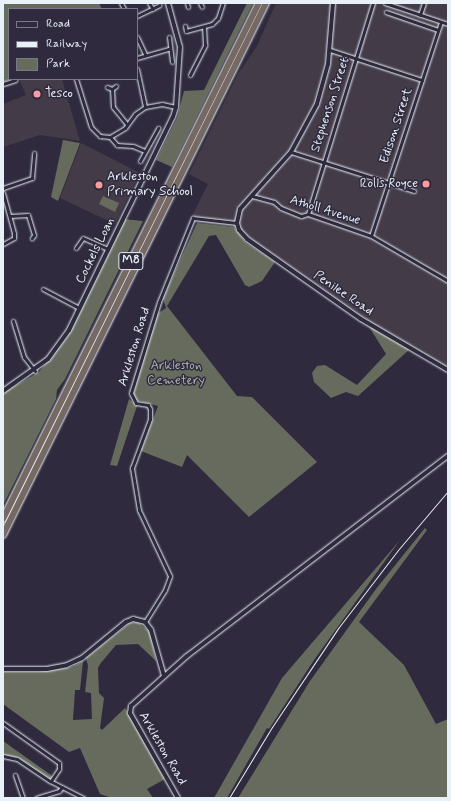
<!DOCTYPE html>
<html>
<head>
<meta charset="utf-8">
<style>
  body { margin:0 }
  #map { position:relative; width:451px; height:801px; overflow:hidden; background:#2f2a3d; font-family:Mynerve,sans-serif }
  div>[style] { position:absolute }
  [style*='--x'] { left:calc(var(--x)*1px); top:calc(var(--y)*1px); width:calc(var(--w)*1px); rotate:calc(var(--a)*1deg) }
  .built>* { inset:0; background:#443b48 }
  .green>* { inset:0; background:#676b5d }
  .roads { filter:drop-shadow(0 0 1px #e8f1f8) drop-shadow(0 0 1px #e8f1f8) }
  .minor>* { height:3px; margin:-1.5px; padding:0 1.5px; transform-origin:1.5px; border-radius:1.5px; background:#2f2a3d }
  .tertiary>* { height:4px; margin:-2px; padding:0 2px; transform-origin:2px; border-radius:2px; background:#2f2a3d }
  .motorway>* { height:5.5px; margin:-2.75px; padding:0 2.75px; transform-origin:2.75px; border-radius:2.75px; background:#766964 }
  .rail>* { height:1px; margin:-0.5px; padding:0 0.5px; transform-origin:0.5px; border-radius:0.5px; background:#e8f1f8 }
  .dots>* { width:11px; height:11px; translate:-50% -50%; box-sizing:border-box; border:2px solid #2f2a3d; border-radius:50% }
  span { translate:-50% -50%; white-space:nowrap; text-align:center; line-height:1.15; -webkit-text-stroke:3px #2f2a3d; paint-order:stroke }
  .shield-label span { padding:1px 3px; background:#2f2a3d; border:1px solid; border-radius:3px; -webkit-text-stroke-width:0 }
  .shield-label { font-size:12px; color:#e8f1f8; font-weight:700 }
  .poi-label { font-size:13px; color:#e8f1f8 }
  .left { translate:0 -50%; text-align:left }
  .right { translate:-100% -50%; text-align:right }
  .street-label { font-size:13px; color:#e8f1f8 }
  .park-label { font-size:13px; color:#aeb5b2 }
  .frame { position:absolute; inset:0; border:4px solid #e8f1f8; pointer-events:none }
  .legend { position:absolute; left:8px; top:8px; width:130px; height:72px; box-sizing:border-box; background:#2f2a3d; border:1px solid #797a88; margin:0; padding:5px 7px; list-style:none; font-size:12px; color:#e8f1f8 }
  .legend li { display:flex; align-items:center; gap:8px; height:20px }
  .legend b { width:20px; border:1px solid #797a88 }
</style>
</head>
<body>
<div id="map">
  <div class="built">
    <i style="clip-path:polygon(276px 3px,448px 3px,448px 368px,359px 317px,246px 243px,234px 227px,197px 223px,198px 217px,192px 216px,208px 184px,189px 174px,238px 74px,257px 46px)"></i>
    <i style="clip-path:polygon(19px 79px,62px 79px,80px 141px,40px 135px,3px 147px,3px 104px,26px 95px)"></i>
    <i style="clip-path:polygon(81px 143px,140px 173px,115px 224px,60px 198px)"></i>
  </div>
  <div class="green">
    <i style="clip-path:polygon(3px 3px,99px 3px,102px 9px,9px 9px,9px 79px,13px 79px,3px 82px)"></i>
    <i style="clip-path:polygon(247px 3px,253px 3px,172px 167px,156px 160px,177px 118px,184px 91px,204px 90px)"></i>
    <i style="clip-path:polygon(63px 140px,80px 143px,58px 201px,51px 197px)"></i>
    <i style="clip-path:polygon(103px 196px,119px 203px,115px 212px,99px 204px)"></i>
    <i style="clip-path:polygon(124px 219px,143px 221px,65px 379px,57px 390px,56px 399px,3px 505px,3px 393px,39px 372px,68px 336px)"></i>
    <i style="clip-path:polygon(197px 223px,234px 227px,246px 243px,275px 262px,262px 281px,249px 287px,245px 285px,216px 235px,209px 236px,167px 306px,237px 396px,252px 397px,317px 462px,249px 517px,187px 455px,182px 467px,141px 451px,158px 406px,135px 400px,133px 394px,157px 314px,166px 308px,163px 298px)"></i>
    <i style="clip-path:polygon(368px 325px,410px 349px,358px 396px,346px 392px,331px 398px,314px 382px,312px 373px,317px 366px,325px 365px,357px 385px,386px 354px)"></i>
    <i style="clip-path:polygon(129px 399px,137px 406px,117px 466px,110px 465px)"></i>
    <i style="clip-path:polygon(425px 528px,427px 530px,359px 622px,404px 665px,436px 724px,448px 719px,448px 798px,238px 798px,310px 681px,376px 589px)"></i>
    <i style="clip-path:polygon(400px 540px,314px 660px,269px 729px,267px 728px,227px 798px,214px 798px,282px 678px)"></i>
    <i style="clip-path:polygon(138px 622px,150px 632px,156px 661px,138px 644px,116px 645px,100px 664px,98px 668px,99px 693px,104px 698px,100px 728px,102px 730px,125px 708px,165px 779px,147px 789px,153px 798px,112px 798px,100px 794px,80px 748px,69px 752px,3px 704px,3px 672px,39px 672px,72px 667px,83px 661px,80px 690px,75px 690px,73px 720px,92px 719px,91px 693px,85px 692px,88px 666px,86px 658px,130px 623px)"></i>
    <i style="clip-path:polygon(3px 741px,51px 775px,53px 778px,51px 781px,18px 758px,3px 755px)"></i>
  </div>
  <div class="roads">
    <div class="minor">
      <i style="--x:121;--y:3;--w:7;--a:63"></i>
      <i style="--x:149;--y:3;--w:7;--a:56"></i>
      <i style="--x:187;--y:3;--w:4;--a:76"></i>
      <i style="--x:200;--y:3;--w:4;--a:63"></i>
      <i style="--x:385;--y:3;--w:66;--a:18.4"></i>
      <i style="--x:386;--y:12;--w:55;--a:19.1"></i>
      <i style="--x:420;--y:15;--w:13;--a:-72"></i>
      <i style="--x:137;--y:16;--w:25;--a:-26"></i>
      <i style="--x:185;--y:26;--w:5;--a:79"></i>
      <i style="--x:186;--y:31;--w:27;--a:-15"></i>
      <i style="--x:212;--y:24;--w:8;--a:-45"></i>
      <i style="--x:218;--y:18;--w:16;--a:-72"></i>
      <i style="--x:137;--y:37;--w:19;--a:65"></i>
      <i style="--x:169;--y:37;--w:25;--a:83"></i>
      <i style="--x:330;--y:50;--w:97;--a:18.1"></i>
      <i style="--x:137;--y:58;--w:33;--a:-16"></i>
      <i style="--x:137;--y:69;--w:39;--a:78"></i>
      <i style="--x:190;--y:75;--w:34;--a:-63"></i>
      <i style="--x:205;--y:45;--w:17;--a:-93"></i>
      <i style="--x:76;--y:79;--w:50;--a:72.6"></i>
      <i style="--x:91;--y:127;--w:13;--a:45"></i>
      <i style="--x:100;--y:136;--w:10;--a:6"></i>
      <i style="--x:110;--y:137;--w:17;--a:-31"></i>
      <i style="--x:125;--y:128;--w:17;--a:-54"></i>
      <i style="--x:135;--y:114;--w:12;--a:-35"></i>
      <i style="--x:145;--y:107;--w:17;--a:-10"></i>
      <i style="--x:162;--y:104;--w:14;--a:12"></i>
      <i style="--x:3;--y:84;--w:13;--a:-18"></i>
      <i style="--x:107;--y:87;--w:5;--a:22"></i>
      <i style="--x:112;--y:89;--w:5;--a:-37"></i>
      <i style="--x:112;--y:89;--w:18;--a:87"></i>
      <i style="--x:113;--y:107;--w:22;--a:51"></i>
      <i style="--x:110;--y:137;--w:11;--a:49"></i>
      <i style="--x:117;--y:145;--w:16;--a:4"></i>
      <i style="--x:133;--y:146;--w:13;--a:23"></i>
      <i style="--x:291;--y:152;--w:129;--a:17.6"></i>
      <i style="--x:140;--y:161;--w:38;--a:-61"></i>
      <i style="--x:3;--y:188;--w:31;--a:-19"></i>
      <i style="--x:32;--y:178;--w:25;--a:-85"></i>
      <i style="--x:3;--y:193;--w:41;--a:74.6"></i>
      <i style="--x:14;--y:233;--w:5;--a:90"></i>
      <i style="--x:14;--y:238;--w:13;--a:151"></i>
      <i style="--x:252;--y:196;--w:23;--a:15"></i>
      <i style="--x:274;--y:202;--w:9;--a:41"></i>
      <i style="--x:281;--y:208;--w:22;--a:22"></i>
      <i style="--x:301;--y:216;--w:7;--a:-16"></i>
      <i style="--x:308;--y:214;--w:221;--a:-72.9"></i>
      <i style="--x:308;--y:214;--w:67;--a:19.2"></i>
      <i style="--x:371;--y:236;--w:89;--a:30.3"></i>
      <i style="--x:10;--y:216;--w:18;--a:-3"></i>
      <i style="--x:28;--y:215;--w:21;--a:73"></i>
      <i style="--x:34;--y:235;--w:4;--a:124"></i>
      <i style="--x:371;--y:236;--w:225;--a:-71.9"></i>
      <i style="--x:76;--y:248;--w:12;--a:-55"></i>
      <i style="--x:83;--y:238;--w:27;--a:24"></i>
      <i style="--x:43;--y:289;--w:41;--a:27.8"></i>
      <i style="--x:13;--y:321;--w:38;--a:73"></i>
      <i style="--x:24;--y:357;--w:18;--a:52"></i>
      <i style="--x:145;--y:622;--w:38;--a:-58"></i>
      <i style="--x:165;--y:590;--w:15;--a:-70"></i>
      <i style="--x:170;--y:576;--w:73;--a:-115.2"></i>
      <i style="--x:139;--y:510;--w:43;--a:-99.5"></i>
      <i style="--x:132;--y:468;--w:52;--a:-69.8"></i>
      <i style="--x:150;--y:419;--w:10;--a:-90"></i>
      <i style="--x:150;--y:409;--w:4;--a:-117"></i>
      <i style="--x:148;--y:405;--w:12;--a:-171"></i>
      <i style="--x:136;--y:403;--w:11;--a:-117"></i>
      <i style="--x:131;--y:393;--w:95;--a:-72.9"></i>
      <i style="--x:159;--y:302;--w:91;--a:-68"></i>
      <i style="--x:193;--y:218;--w:44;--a:6.5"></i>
      <i style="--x:3;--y:723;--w:69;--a:35.5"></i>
      <i style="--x:59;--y:763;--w:6;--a:90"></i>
      <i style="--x:59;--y:769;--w:14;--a:124"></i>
      <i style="--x:3;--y:756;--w:14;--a:12"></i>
      <i style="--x:17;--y:759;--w:40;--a:34"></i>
      <i style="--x:50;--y:781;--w:38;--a:27"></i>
      <i style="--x:15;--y:775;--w:24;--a:71"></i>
      <i style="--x:36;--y:798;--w:24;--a:-17"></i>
      <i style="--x:59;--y:791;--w:5;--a:-53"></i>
    </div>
    <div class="tertiary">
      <i style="--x:333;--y:3;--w:61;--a:94.7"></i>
      <i style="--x:328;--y:64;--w:41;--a:105.4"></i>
      <i style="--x:317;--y:104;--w:55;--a:118.4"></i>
      <i style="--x:291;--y:152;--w:76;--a:131.8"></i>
      <i style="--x:240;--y:209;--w:14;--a:102"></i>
      <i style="--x:237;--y:223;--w:7;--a:74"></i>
      <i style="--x:239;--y:230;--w:12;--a:48"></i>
      <i style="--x:247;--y:239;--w:139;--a:35.1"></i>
      <i style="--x:361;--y:319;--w:101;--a:30.4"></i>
      <i style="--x:3;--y:391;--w:55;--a:-35.4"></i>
      <i style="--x:48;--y:359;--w:36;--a:-54"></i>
      <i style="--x:69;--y:330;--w:237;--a:-64"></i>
      <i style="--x:173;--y:117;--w:10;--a:-73"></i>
      <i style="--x:176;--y:107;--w:60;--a:-86.2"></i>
      <i style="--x:180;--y:47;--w:46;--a:-105.3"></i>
      <i style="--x:3;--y:669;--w:44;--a:0"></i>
      <i style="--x:47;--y:669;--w:20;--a:-11"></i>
      <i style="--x:67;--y:665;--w:17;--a:-25"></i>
      <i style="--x:82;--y:658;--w:57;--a:-39.3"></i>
      <i style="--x:126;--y:622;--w:8;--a:-23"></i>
      <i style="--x:133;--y:619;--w:12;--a:14"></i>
      <i style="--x:145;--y:622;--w:10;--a:53"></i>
      <i style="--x:151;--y:630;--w:48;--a:74.2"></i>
      <i style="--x:178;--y:798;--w:98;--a:-119.5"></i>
      <i style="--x:130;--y:713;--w:7;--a:-82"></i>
      <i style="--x:131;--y:706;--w:75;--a:-41.8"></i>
      <i style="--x:187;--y:656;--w:329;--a:-37.5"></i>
    </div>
    <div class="motorway">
      <i style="--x:3;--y:519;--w:576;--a:-63.61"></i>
      <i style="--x:3;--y:535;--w:593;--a:-63.69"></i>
    </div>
  </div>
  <div class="rail">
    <i style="--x:229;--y:798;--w:83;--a:-58.8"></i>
    <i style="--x:272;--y:727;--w:120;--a:-56.2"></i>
    <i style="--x:339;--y:627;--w:97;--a:-52.5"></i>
    <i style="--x:398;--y:550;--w:77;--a:-49.7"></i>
  </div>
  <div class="dots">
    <i style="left:37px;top:94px;background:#ff9aa2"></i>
    <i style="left:426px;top:184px;background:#ff9aa2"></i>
    <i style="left:99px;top:185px;background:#ff9aa2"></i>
  </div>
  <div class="shield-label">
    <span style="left:131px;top:261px">M8</span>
  </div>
  <div class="poi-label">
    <span class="left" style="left:45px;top:94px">Tesco</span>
    <span class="left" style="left:107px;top:185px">Arkleston<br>Primary School</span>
    <span class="right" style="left:418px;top:184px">Rolls Royce</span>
  </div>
  <div class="street-label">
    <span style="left:331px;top:105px;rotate:-72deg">Stephenson Street</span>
    <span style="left:397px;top:126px;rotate:-72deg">Edison Street</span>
    <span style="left:325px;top:211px;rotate:17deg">Atholl Avenue</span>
    <span style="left:96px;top:251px;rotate:-64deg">Cockels Loan</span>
    <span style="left:343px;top:294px;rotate:34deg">Penilee Road</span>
    <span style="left:135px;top:347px;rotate:-73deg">Arkleston Road</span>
    <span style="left:162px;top:749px;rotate:60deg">Arkleston Road</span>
  </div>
  <div class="park-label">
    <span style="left:176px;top:374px">Arkleston<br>Cemetery</span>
  </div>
  <div class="frame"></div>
  <ul class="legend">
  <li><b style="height:5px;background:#2f2a3d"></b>Road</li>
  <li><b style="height:5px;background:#e8f1f8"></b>Railway</li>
  <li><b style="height:11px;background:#676b5d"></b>Park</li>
  </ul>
</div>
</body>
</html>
